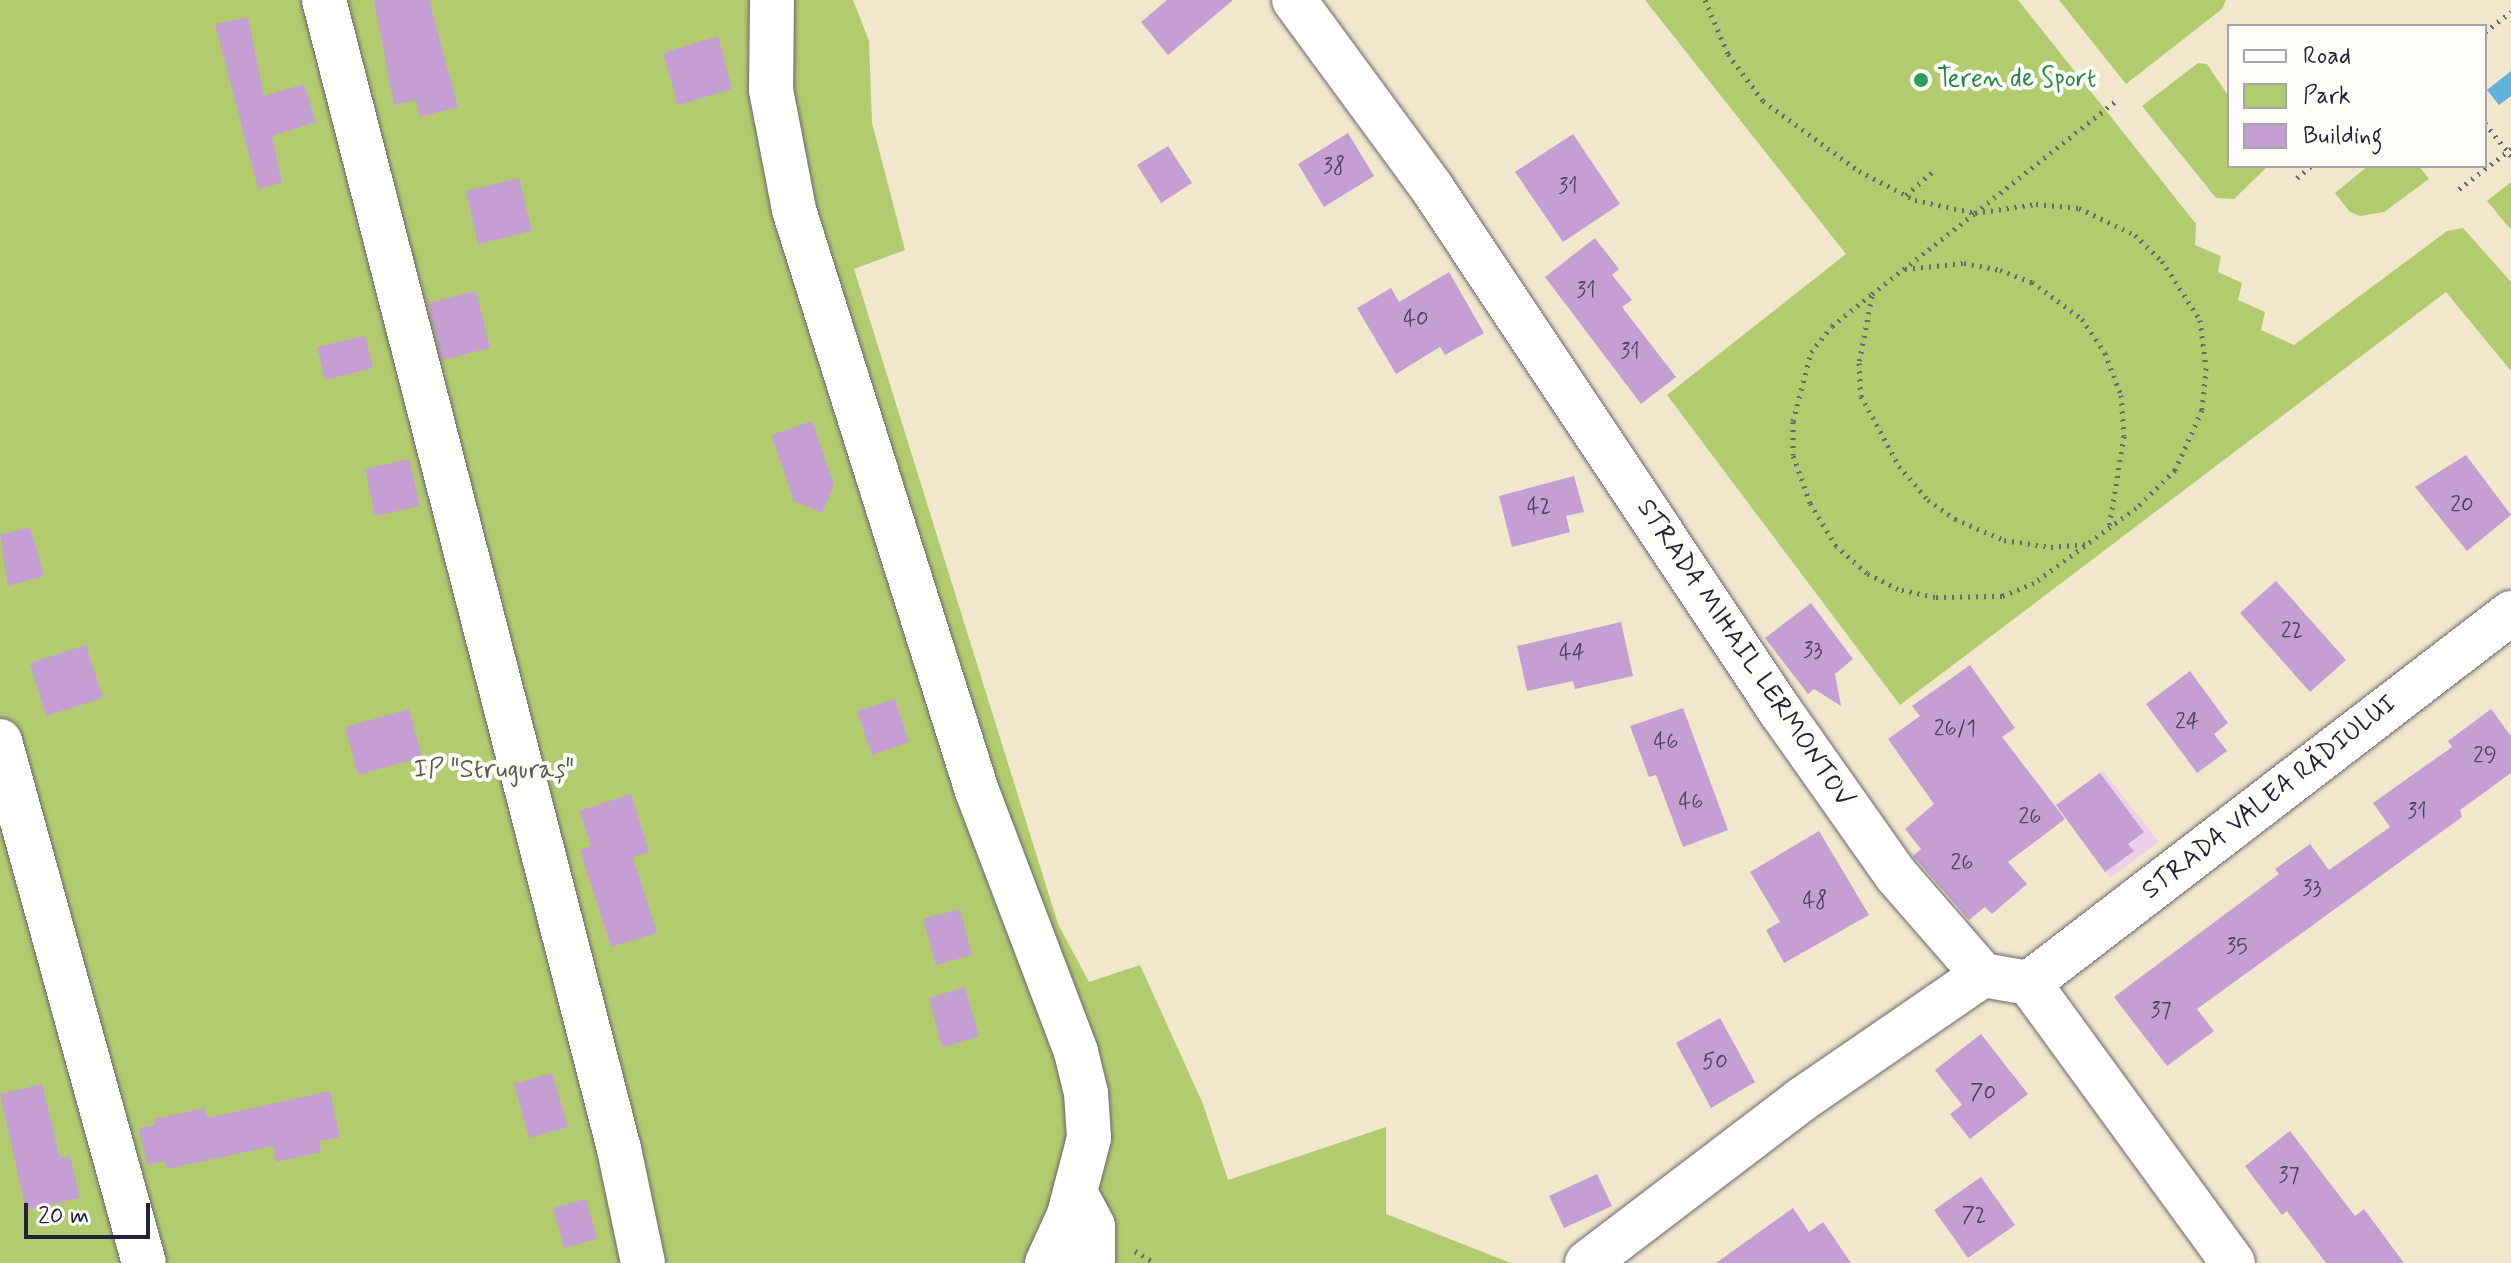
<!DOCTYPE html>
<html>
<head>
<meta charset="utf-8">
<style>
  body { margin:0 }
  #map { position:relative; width:2511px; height:1263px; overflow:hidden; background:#f0e7cd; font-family:Mynerve,sans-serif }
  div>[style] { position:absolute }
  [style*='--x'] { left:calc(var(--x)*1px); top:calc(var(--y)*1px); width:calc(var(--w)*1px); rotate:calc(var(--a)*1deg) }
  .built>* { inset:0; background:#edd0e8 }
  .green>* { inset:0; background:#b3cb6f }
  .water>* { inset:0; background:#60b1db }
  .building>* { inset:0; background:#c59fd3 }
  .path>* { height:5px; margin-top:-2.5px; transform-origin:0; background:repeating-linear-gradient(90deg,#6a676e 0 2px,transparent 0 8px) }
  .roads { filter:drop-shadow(0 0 2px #6a676e) drop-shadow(0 0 2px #6a676e) }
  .minor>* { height:44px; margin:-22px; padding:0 22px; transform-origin:22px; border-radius:22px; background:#fff }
  .dots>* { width:22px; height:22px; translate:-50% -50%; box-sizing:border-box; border:4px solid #fdfcf7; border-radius:50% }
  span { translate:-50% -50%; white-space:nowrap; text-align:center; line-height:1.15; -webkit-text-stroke:8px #fdfcf7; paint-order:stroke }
  .number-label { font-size:22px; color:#4b4161 }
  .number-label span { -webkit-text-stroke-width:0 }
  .leisure-label { font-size:26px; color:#27864d }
  .left { translate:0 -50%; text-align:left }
  .street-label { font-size:26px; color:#22223b }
  .park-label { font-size:26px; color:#555d4d }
  .legend { position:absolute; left:2227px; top:24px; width:260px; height:144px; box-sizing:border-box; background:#fdfcf7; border:2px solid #a5a5ac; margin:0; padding:10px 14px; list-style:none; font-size:24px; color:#22223b }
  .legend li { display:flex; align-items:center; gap:16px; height:40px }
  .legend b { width:40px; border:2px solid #a5a5ac }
  .scale { position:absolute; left:24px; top:1203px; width:126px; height:36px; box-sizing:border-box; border:4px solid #22223b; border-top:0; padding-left:10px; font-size:24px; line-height:28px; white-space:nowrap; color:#22223b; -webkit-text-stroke:6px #fdfcf7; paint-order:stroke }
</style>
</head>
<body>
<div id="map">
  <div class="built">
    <i style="clip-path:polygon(2103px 771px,2159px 842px,2110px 878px,2060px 802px)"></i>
  </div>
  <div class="green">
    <i style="clip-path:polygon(0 0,853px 0,869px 41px,872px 123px,905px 250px,854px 269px,1058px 924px,1089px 982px,1140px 965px,1203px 1104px,1228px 1180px,1386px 1127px,1386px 1214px,1511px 1263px,0 1263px)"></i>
    <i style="clip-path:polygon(1645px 0,2018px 0,2196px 224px,2195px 245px,2221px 256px,2218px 272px,2242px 283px,2238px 300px,2265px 312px,2261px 330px,2294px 345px,2447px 231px,2463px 228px,2511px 282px,2511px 371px,2446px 292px,1900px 705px,1667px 395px,1846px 254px)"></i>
    <i style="clip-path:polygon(2059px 0,2226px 0,2222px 9px,2126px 84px)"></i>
    <i style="clip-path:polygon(2198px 63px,2207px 64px,2229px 97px,2229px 166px,2268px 166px,2234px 199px,2216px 198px,2142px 106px)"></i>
    <i style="clip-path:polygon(2368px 166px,2419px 166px,2429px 179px,2384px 212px,2360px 216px,2350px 212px,2335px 193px)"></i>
    <i style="clip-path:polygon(2511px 182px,2511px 230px,2487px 201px)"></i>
  </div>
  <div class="water">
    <i style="clip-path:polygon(2511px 71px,2511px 96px,2499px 105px,2487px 90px)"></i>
  </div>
  <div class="building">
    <i style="clip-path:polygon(374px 0,429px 0,458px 107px,420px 117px,416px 100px,394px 105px)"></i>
    <i style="clip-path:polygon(1167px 0,1233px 0,1168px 55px,1141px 22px)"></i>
    <i style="clip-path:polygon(248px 17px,264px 96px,304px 84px,316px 122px,272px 136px,282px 183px,258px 189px,215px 24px)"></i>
    <i style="clip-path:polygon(718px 36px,732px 89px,678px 105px,663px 53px)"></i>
    <i style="clip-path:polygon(1348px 133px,1374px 176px,1324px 207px,1298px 164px)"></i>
    <i style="clip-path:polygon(1573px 134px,1620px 204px,1563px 242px,1515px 172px)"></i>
    <i style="clip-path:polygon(1168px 146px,1192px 183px,1161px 203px,1137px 165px)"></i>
    <i style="clip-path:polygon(519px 178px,532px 231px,478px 244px,466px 191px)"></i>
    <i style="clip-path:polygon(1595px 238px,1619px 269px,1612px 275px,1632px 300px,1622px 307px,1676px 377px,1641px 404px,1545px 277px)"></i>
    <i style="clip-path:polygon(1449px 272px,1484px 333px,1445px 355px,1440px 347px,1396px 374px,1357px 308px,1391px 288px,1399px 302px)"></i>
    <i style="clip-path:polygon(476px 291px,490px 348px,442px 360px,428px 303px)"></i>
    <i style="clip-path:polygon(365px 336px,373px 368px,325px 380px,317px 347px)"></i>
    <i style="clip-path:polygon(812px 421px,834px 485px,822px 513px,794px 501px,771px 435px)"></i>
    <i style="clip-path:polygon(2466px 455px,2511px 515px,2467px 551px,2415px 487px)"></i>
    <i style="clip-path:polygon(409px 459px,420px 506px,375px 516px,365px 469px)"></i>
    <i style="clip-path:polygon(1574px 476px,1584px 512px,1566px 516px,1570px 532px,1512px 547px,1499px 496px)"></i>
    <i style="clip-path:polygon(30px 527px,44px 576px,8px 586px,0 535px)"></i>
    <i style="clip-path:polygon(2276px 581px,2346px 660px,2310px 692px,2240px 613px)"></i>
    <i style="clip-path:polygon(1811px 603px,1853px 659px,1835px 674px,1841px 706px,1814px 689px,1808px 694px,1765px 638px)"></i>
    <i style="clip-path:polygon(1621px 622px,1633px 676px,1575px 689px,1573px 681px,1527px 691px,1517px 646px)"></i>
    <i style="clip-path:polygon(86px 645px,103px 698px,46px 716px,30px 663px)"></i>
    <i style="clip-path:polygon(1970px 665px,2015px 728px,2002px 737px,2065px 819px,2008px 862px,2027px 884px,1992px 914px,1985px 907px,1969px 920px,1913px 856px,1921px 849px,1905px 829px,1934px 804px,1888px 739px,1920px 716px,1912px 706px)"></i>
    <i style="clip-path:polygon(2190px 671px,2228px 723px,2214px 734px,2227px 751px,2197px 773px,2146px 704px)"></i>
    <i style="clip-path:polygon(895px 699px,909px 742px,872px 755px,857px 711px)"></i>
    <i style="clip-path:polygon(1683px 708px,1728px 830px,1683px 847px,1656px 775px,1649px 777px,1630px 726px)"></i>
    <i style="clip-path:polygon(409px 709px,422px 757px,358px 775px,345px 727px)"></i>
    <i style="clip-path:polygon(2491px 709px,2511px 736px,2511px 773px,2460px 810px,2462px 817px,2197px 1009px,2214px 1031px,2167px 1066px,2114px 997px,2279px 874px,2275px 869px,2310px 844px,2329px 870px,2390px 827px,2373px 803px,2452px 747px,2448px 741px)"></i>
    <i style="clip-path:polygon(2100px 773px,2144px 832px,2128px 844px,2134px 851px,2105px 872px,2056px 805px)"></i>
    <i style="clip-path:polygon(631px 794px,649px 852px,633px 857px,657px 933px,611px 947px,580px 850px,591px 846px,579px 811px)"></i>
    <i style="clip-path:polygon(1819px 831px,1869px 915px,1784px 963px,1766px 930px,1780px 922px,1750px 872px)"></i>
    <i style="clip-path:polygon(960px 909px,972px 955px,936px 965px,923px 919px)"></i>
    <i style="clip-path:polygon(965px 987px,979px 1037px,942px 1047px,929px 998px)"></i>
    <i style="clip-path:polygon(1720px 1018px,1755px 1082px,1711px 1108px,1676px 1043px)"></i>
    <i style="clip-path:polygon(1981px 1034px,2028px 1094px,1970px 1139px,1950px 1114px,1962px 1105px,1935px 1070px)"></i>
    <i style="clip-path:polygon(552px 1073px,568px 1127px,529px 1138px,514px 1084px)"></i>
    <i style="clip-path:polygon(42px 1084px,60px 1158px,70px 1156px,80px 1198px,26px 1210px,0 1094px)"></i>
    <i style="clip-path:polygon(330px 1091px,340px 1137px,319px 1141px,321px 1152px,276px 1162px,273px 1146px,167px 1169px,165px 1161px,147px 1165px,139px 1128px,155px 1125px,154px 1119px,205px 1108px,207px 1118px)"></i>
    <i style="clip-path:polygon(2290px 1131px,2355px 1216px,2364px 1209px,2404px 1263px,2326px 1263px,2287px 1211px,2282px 1215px,2245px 1166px)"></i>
    <i style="clip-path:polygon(1597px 1174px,1612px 1206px,1564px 1228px,1549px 1196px)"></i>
    <i style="clip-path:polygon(1981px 1177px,2015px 1225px,1968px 1258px,1934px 1210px)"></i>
    <i style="clip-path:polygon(586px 1199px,597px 1239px,564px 1248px,553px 1208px)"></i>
    <i style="clip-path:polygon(1793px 1208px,1809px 1232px,1823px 1222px,1851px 1263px,1716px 1263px)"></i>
  </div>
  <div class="path">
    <i style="--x:1705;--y:0;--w:59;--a:66.9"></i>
    <i style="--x:1728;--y:54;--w:59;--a:53.3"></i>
    <i style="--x:1763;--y:101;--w:119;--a:36.1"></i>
    <i style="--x:1859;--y:171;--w:63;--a:27.4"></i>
    <i style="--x:1915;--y:200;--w:61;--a:12.2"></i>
    <i style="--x:1975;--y:213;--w:62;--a:-8.4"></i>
    <i style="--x:2036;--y:204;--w:43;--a:5.3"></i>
    <i style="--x:2079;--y:208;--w:62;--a:25.7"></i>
    <i style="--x:2135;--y:235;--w:37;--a:44"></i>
    <i style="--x:2162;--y:261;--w:70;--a:57.2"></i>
    <i style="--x:2200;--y:320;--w:48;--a:82.9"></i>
    <i style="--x:2206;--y:368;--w:42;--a:95.4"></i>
    <i style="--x:2202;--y:410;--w:66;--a:114.2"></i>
    <i style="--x:2175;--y:470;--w:54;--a:135.7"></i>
    <i style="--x:2136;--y:508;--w:127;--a:143.7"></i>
    <i style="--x:2034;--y:583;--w:35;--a:158"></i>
    <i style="--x:2002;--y:596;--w:67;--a:179.1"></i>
    <i style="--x:1935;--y:597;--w:38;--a:-168"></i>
    <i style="--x:1898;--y:589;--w:35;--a:-153"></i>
    <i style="--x:1867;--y:573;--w:41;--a:-138.9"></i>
    <i style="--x:1836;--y:546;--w:50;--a:-121.2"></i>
    <i style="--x:1810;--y:503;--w:51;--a:-109.5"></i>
    <i style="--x:1793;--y:455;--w:34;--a:-90"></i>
    <i style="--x:1793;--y:421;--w:71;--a:-75.4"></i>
    <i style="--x:1811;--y:352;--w:33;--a:-51"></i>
    <i style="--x:1832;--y:326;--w:51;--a:-38.7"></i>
    <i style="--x:1872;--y:294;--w:131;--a:-38.2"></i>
    <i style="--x:1975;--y:213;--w:181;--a:-38.5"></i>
    <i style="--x:2485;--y:32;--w:33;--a:-38"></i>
    <i style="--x:2485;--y:123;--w:42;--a:51.8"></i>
    <i style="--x:2297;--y:178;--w:18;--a:-41"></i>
    <i style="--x:2459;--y:189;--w:66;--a:-37.6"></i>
    <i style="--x:1906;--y:195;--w:37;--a:-41"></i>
    <i style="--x:1905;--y:269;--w:59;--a:-5.8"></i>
    <i style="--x:1964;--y:263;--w:37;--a:11"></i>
    <i style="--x:2000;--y:270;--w:34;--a:21"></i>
    <i style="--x:2032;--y:282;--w:62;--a:36.5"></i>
    <i style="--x:2082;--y:319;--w:41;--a:55.9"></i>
    <i style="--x:2105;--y:353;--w:45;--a:69.1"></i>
    <i style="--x:2121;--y:395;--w:41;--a:85.8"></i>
    <i style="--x:2124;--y:436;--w:93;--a:99.3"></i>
    <i style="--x:1872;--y:296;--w:68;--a:101"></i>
    <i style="--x:1859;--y:363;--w:33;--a:87"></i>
    <i style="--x:1861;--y:396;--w:80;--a:61.5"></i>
    <i style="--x:1899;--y:466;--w:45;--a:49.5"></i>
    <i style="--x:1928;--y:500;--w:33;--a:35"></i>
    <i style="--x:1955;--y:519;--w:53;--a:23.2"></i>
    <i style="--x:2004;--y:540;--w:48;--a:8.5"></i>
    <i style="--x:2051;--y:547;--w:34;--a:-5"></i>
    <i style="--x:1135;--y:1251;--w:23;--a:31"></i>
  </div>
  <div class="roads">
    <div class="minor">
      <i style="--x:324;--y:0;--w:1186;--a:75.6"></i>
      <i style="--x:619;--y:1149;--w:116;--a:78.1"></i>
      <i style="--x:772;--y:0;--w:90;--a:90.6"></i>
      <i style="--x:771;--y:90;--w:122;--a:79.1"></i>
      <i style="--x:794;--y:210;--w:609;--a:72.52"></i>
      <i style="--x:977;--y:791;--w:279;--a:69.2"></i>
      <i style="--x:1076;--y:1052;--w:42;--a:76.3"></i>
      <i style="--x:1086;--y:1093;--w:45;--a:86.2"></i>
      <i style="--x:1089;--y:1138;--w:80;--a:104.6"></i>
      <i style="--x:1069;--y:1215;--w:53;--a:114.6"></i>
      <i style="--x:1294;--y:0;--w:233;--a:53.7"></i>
      <i style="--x:1432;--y:188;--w:630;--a:56.34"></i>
      <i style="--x:1781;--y:712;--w:199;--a:54.8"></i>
      <i style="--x:1896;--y:875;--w:133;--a:49"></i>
      <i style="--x:1983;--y:975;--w:47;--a:9.9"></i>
      <i style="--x:2029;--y:983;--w:346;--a:53.9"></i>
      <i style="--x:0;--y:741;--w:541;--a:74.58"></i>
      <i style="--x:2029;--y:983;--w:608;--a:-37.51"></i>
      <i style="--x:1075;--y:1192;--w:38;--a:62"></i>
      <i style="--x:1093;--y:1226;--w:37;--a:90"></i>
      <i style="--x:1587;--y:1263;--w:269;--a:-37.3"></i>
      <i style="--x:1801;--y:1100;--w:221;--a:-34.5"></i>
    </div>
  </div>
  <div class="dots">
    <i style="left:1921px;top:80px;background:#2e9e5b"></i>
  </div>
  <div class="number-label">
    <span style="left:1334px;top:168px">38</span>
    <span style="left:1568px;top:188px">31</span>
    <span style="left:1586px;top:292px">31</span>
    <span style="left:1416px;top:320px">40</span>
    <span style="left:1630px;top:353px">31</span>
    <span style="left:2462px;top:506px">20</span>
    <span style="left:1539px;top:508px">42</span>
    <span style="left:2292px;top:632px">22</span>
    <span style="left:1813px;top:652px">33</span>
    <span style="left:1572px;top:654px">44</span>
    <span style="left:2187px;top:723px">24</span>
    <span style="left:1955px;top:730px">26/1</span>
    <span style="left:1666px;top:743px">46</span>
    <span style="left:2485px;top:757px">29</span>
    <span style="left:1691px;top:803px">46</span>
    <span style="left:2417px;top:813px">31</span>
    <span style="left:2030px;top:818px">26</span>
    <span style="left:1962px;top:864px">26</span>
    <span style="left:2312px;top:890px">33</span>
    <span style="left:1815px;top:902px">48</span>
    <span style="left:2237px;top:948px">35</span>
    <span style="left:2161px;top:1012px">37</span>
    <span style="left:1715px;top:1063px">50</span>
    <span style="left:1983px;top:1094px">70</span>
    <span style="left:2289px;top:1177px">37</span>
    <span style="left:1974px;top:1217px">72</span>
  </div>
  <div class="leisure-label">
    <span class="left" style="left:1937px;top:80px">Teren de Sport</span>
  </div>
  <div class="street-label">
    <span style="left:1744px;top:654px;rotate:56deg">STRADA MIHAIL LERMONTOV</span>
    <span style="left:2270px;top:798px;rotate:-38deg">STRADA VALEA RĂDIULUI</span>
  </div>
  <div class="park-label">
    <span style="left:494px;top:771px">IP "Struguraș"</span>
  </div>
  <ul class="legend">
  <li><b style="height:10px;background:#fff"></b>Road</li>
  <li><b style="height:22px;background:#b3cb6f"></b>Park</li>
  <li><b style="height:22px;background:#c59fd3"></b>Building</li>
  </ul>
  <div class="scale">20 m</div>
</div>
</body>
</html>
